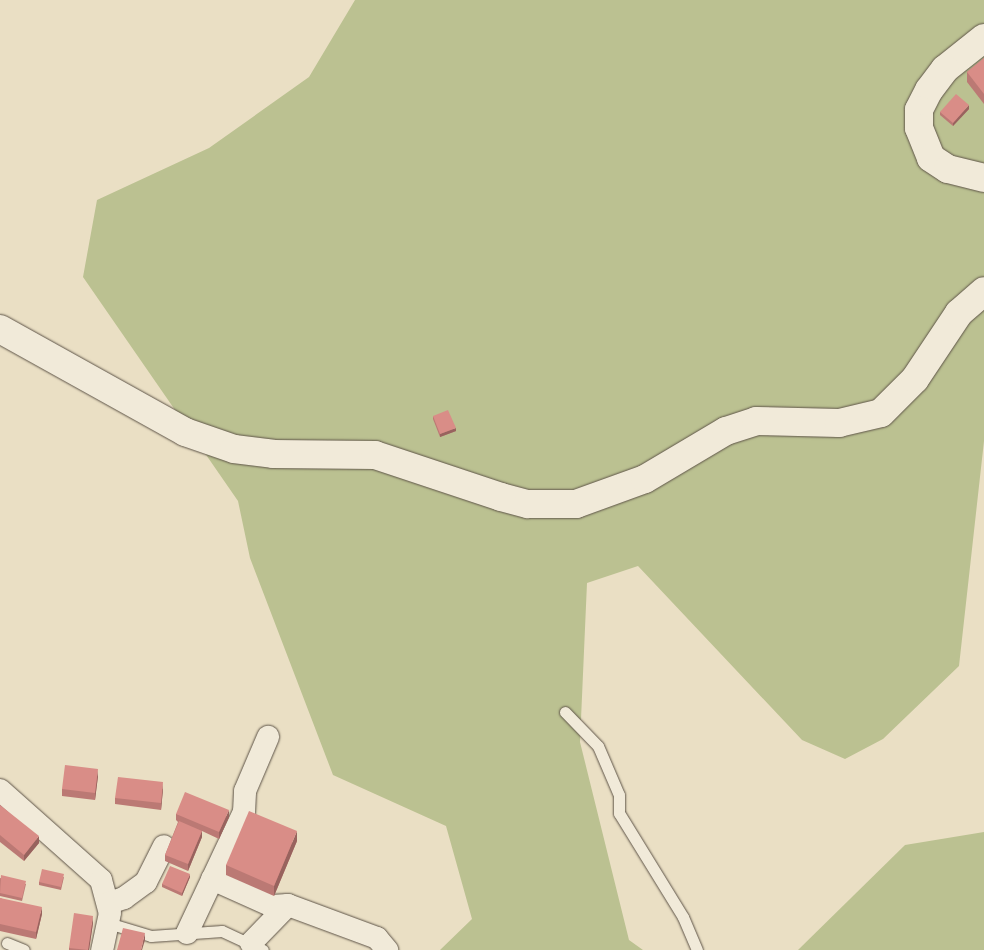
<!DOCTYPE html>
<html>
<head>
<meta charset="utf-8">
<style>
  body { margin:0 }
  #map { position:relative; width:984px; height:950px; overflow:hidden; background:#eadfc4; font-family:"EB Garamond",serif }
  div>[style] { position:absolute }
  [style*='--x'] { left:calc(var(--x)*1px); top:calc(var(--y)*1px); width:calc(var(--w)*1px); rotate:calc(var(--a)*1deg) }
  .green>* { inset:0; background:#bbc191 }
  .roads { filter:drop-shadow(0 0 1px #5e5448) drop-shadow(0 0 1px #5e5448) }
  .service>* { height:11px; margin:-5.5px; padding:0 5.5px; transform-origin:5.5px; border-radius:5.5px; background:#f1ead9 }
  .minor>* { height:22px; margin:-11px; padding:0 11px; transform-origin:11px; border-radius:11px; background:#f1ead9 }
  .tertiary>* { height:28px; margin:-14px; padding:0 14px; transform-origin:14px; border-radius:14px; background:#f1ead9 }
  .wall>* { inset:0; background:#bb7974 }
  .shaded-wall>* { inset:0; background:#98635e }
  .building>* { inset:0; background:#d98d87 }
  span { translate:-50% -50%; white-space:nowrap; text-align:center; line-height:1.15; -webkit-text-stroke:4.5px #f1ead9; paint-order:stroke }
</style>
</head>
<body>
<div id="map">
  <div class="green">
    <i style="clip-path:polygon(355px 0,984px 0,984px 441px,959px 666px,883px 739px,845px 759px,802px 740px,638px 566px,587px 583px,580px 742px,629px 940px,643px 950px,440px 950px,472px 919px,446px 826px,333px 775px,250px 558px,238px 501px,83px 277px,97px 200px,209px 148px,309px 77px)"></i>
    <i style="clip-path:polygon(984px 832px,984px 950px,798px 950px,905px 845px)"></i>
  </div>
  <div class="roads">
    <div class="service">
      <i style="--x:565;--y:712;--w:47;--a:45.9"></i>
      <i style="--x:598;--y:746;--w:53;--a:66.8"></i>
      <i style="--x:619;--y:795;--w:18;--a:90"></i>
      <i style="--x:619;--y:813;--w:122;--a:58.4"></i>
      <i style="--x:683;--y:917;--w:36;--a:67"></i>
      <i style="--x:108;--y:923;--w:45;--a:16.8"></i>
      <i style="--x:151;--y:936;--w:71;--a:-4"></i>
      <i style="--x:222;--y:931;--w:45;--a:24.9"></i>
      <i style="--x:7;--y:943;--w:18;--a:22"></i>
    </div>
    <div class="minor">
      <i style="--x:0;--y:790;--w:135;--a:41.7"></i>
      <i style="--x:101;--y:880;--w:34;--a:75"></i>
      <i style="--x:110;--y:913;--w:38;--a:102"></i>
      <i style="--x:212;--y:879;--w:66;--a:24.2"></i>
      <i style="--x:272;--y:906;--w:16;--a:-4"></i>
      <i style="--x:288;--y:905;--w:95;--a:20.3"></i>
      <i style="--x:377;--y:938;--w:16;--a:50"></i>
      <i style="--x:109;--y:903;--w:16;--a:-18"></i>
      <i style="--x:124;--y:898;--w:27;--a:-36"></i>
      <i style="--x:146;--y:882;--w:40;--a:-63.4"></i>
      <i style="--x:187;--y:933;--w:134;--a:-64.8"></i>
      <i style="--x:244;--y:812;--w:21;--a:-87"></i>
      <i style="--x:245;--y:791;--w:59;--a:-66.9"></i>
      <i style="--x:251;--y:943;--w:53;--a:-45.8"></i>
    </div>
    <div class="tertiary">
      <i style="--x:984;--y:38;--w:50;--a:141.5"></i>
      <i style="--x:945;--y:69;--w:26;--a:127"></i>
      <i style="--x:929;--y:90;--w:22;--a:117"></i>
      <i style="--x:919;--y:110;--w:18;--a:90"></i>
      <i style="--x:919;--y:128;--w:32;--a:68"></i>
      <i style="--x:931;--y:158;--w:20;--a:33"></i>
      <i style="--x:948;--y:169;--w:37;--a:14"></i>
      <i style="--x:0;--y:329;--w:212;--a:29.1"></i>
      <i style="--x:185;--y:432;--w:52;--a:19.1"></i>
      <i style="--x:234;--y:449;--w:39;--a:7"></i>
      <i style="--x:273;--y:454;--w:102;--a:0.6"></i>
      <i style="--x:375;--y:455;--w:133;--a:18.4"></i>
      <i style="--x:501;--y:497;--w:28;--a:15"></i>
      <i style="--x:528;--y:504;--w:48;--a:0"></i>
      <i style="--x:576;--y:504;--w:73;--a:-19.9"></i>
      <i style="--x:645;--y:479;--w:94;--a:-30.7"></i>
      <i style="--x:726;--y:431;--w:32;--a:-18"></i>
      <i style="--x:756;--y:421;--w:83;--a:1.4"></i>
      <i style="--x:839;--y:423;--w:43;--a:-13.4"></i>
      <i style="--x:881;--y:413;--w:48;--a:-45"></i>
      <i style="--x:915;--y:379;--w:79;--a:-56.3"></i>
      <i style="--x:959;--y:313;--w:33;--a:-41"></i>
    </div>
  </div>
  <div class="wall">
    <i style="clip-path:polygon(984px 58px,984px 104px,967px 82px,967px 72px)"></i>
    <i style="clip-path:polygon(969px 109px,953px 126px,940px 115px,940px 112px)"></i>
    <i style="clip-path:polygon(433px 416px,456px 431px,440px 437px,433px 419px)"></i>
    <i style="clip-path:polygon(98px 776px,95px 800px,62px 796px,62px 789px)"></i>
    <i style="clip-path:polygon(163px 789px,161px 810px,115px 804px,115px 798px)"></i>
    <i style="clip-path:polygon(0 805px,39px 843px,24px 861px,0 842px)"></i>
    <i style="clip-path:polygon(176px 814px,229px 817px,219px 839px,202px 831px,202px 837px,188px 871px,165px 861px,165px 855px,178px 822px,176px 820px)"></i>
    <i style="clip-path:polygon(297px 841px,274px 896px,226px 875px,226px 865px)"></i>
    <i style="clip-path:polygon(64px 877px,61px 890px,39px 885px,39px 882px)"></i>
    <i style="clip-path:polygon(190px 877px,182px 896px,162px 887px,162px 884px)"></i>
    <i style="clip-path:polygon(0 878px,26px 884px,22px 901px,0 896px)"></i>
    <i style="clip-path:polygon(0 898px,42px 914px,36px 939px,0 931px)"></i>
    <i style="clip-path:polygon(93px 923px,89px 950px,69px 950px,69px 948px)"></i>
  </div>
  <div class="shaded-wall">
    <i style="clip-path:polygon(969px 105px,969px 109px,953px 126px,953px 123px)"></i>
    <i style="clip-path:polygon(456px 428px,456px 431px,440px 437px,440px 434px)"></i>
    <i style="clip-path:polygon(98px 769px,98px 776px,95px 800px,95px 793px)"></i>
    <i style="clip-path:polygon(163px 782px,163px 789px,161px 810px,161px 803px)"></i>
    <i style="clip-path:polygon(229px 810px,229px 817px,219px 839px,219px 832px)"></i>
    <i style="clip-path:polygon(202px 831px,202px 837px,188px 871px,188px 864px)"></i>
    <i style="clip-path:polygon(297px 831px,297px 841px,274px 896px,274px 886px)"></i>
    <i style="clip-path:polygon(39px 836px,39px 843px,24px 861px,24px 855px)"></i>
    <i style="clip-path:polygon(190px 874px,190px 877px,182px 896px,182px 893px)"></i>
    <i style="clip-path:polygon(42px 907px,42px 914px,36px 939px,36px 932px)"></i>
    <i style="clip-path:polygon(93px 916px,93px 923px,89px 950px,88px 950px)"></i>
    <i style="clip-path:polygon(145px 933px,145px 940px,142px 950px,141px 950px)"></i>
  </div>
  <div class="building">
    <i style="clip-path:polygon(984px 58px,984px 94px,967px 72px)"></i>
    <i style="clip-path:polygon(956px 94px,969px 105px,953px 123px,940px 112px)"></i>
    <i style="clip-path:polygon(448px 410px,456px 428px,440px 434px,433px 416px)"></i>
    <i style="clip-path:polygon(65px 765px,98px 769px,95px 793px,62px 789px)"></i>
    <i style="clip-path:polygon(118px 777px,163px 782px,161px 803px,115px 798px)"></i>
    <i style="clip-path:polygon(185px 792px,229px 810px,219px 832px,176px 814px)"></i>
    <i style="clip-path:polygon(0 805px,39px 836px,24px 855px,0 835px)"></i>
    <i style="clip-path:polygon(249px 811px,297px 831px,274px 886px,226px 865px)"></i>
    <i style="clip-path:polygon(179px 821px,202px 831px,188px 864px,165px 855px)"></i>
    <i style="clip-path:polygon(170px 866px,190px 874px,182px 893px,162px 884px)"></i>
    <i style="clip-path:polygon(42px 869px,64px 874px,61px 887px,39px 882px)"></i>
    <i style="clip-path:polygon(1px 875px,26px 881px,22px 898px,0 893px)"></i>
    <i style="clip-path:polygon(0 898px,42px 907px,36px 932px,0 924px)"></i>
    <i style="clip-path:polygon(74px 913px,93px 916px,88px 950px,69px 948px)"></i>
    <i style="clip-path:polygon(123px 928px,145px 933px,141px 950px,117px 950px)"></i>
  </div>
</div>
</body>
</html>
